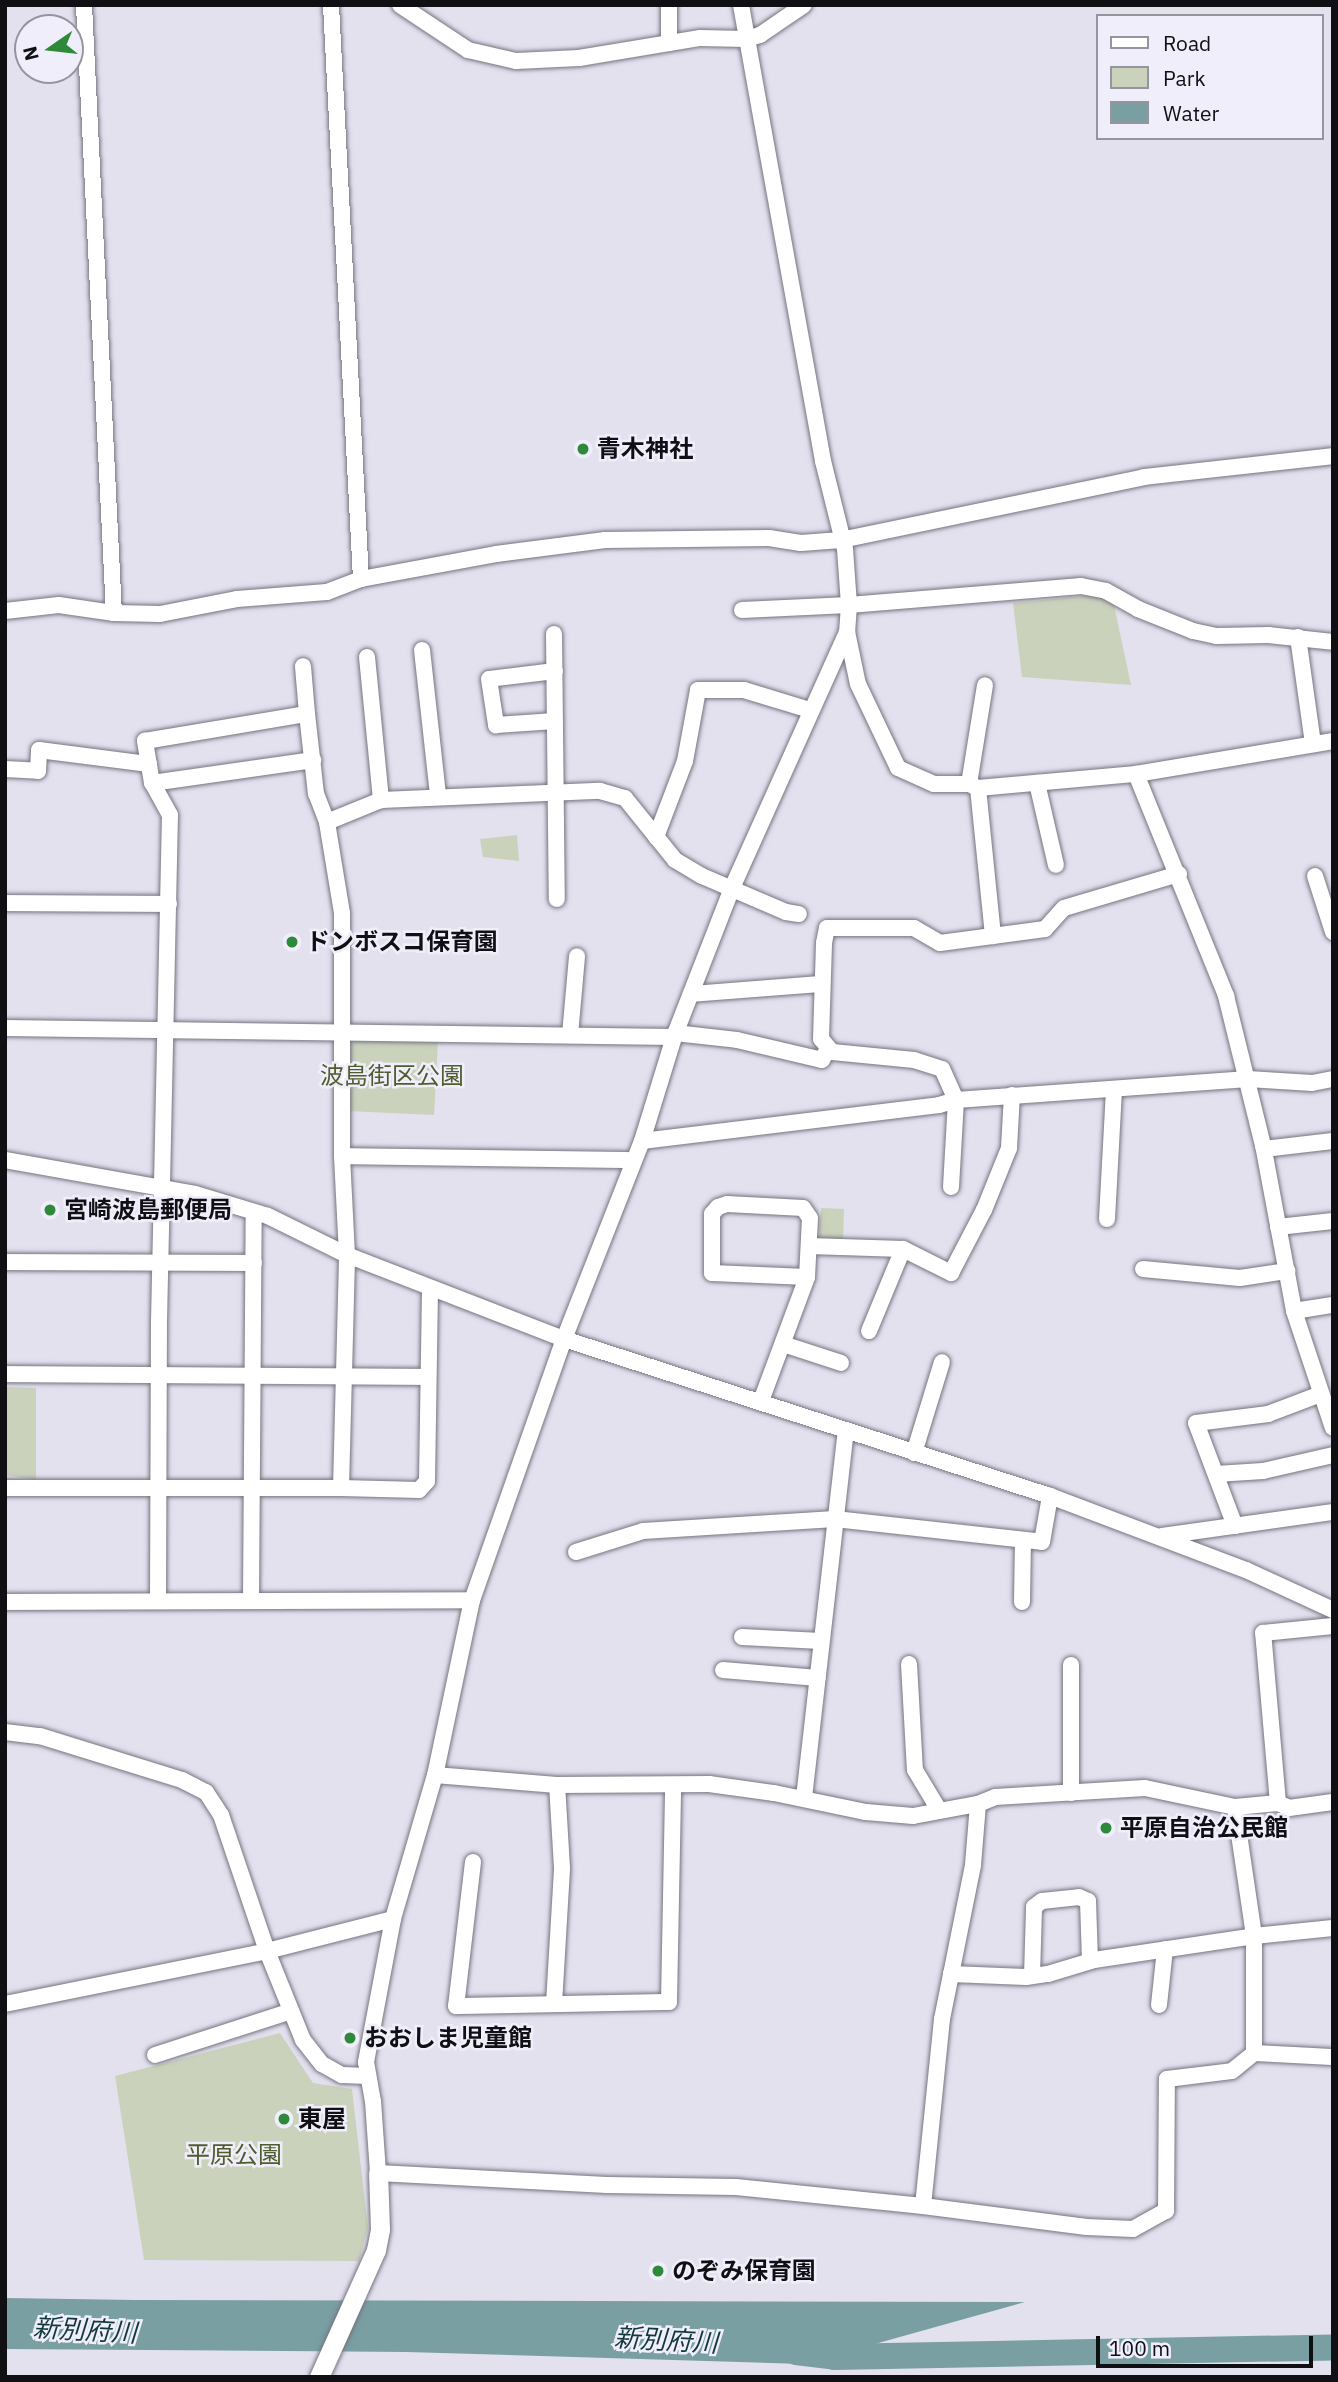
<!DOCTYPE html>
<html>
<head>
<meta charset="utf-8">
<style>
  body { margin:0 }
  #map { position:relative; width:1338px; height:2382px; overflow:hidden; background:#e3e1ee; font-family:"IBM Plex Sans","Noto Sans JP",sans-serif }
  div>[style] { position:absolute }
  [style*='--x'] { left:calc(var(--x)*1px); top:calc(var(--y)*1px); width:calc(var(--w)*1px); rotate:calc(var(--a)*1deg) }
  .green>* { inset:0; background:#cad2bc }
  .water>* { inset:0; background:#799fa3 }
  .river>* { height:26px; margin:-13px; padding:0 13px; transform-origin:13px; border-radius:13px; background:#799fa3 }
  .roads { filter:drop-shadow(0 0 2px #767480) drop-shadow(0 0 2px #767480) }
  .minor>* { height:16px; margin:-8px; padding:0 8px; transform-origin:8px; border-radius:8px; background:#fff }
  .tertiary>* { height:19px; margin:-9.5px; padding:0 9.5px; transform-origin:9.5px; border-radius:9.5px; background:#fff }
  .dots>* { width:19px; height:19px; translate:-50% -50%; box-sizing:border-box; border:4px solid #f0eefb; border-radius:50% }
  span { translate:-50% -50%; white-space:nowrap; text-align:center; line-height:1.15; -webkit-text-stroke:5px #f0eefb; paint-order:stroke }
  .poi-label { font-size:24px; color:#100f13; font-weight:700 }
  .left { translate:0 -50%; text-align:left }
  .park-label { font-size:24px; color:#4f5d2e }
  .water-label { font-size:26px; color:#11383b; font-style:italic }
  .frame { position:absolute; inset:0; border:7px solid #100f13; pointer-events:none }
  .legend { position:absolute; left:1096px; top:14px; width:228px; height:126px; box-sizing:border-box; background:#f0eefb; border:2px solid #96959e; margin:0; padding:9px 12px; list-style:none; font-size:21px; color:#100f13 }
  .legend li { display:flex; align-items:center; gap:14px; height:35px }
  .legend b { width:35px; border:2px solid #96959e }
  .north { position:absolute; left:14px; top:14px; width:70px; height:70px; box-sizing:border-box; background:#f0eefb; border:2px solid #96959e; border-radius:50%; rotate:256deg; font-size:19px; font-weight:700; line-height:28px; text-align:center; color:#100f13 }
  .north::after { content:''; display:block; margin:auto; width:24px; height:32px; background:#2e893a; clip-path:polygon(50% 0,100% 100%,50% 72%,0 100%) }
  .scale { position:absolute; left:1096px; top:2336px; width:217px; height:32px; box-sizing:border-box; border:4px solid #100f13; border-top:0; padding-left:9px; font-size:21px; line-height:24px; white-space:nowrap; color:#100f13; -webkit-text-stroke:5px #f0eefb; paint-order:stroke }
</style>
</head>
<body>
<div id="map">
  <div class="green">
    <i style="clip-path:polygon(1104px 594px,1114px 605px,1131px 685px,1022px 677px,1013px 603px)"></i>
    <i style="clip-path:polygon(517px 835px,519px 861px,483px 857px,480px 839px)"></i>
    <i style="clip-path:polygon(351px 1037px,438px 1041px,434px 1115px,347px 1111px)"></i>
    <i style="clip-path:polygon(821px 1208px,844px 1209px,843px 1241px,819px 1240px)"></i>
    <i style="clip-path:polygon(5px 1387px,36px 1388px,36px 1480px,5px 1475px)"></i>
    <i style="clip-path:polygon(280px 2033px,313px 2083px,352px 2089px,368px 2228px,359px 2261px,144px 2260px,115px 2076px)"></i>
  </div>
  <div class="water">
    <i style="clip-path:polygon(5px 2298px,135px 2300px,1025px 2302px,803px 2364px,407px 2352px,5px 2349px)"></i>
  </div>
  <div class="river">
    <i style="--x:796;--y:2352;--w:38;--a:7"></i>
    <i style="--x:834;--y:2357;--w:499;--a:-1.1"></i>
  </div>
  <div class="roads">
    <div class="minor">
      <i style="--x:84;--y:5;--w:609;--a:87.18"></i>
      <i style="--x:331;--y:5;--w:575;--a:87.01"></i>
      <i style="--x:400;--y:5;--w:82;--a:33.5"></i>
      <i style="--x:468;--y:50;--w:49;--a:12.9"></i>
      <i style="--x:516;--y:61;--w:63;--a:-2.7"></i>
      <i style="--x:579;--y:58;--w:123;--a:-9.4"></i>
      <i style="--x:700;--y:38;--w:46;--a:1.2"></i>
      <i style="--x:746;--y:39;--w:15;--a:-16"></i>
      <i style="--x:760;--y:35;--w:53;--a:-34.3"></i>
      <i style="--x:669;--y:5;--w:38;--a:90"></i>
      <i style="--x:741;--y:5;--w:463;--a:79.8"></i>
      <i style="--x:823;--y:461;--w:91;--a:76"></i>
      <i style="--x:845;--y:549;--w:56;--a:85.9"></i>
      <i style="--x:849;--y:605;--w:27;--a:94"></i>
      <i style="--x:847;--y:632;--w:53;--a:78.1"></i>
      <i style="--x:858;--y:684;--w:93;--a:64.5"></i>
      <i style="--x:898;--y:768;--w:39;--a:24"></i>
      <i style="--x:934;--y:784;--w:35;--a:0"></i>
      <i style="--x:969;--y:784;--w:10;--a:24"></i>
      <i style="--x:978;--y:788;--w:159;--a:-5.1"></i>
      <i style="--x:1136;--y:774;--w:200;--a:-9.5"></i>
      <i style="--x:742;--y:610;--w:107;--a:-2.7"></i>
      <i style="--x:849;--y:605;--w:233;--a:-4.7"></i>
      <i style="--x:1081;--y:586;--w:25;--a:11"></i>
      <i style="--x:1106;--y:591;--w:37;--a:29"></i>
      <i style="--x:1138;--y:609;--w:59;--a:21.8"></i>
      <i style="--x:1193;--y:631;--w:24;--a:12"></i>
      <i style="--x:1216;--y:636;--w:52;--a:-1.1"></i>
      <i style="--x:1268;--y:635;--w:65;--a:6.1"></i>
      <i style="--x:5;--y:611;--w:54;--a:-6.3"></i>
      <i style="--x:59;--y:605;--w:56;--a:8.3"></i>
      <i style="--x:114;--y:613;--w:46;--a:1.2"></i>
      <i style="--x:160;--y:614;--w:78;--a:-11"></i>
      <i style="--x:237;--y:599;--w:90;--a:-4.4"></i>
      <i style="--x:327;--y:592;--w:36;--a:-21"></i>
      <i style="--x:361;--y:579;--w:137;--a:-10.5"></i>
      <i style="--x:496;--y:554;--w:110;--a:-7.3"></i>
      <i style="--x:605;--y:540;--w:164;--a:-0.7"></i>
      <i style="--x:769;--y:538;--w:32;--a:9"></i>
      <i style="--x:801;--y:543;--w:40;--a:-4.3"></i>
      <i style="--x:841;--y:540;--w:309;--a:-11.7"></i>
      <i style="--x:1144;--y:477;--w:190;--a:-6.3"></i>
      <i style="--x:847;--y:632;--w:281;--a:114.2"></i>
      <i style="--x:732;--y:888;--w:160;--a:111.3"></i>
      <i style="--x:674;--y:1037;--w:109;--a:107.1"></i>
      <i style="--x:642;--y:1141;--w:213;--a:111.5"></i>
      <i style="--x:564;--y:1339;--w:277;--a:109.4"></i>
      <i style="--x:472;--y:1600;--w:179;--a:101.9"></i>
      <i style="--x:435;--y:1775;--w:150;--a:106.3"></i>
      <i style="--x:393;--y:1919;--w:146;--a:100.7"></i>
      <i style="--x:366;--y:2062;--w:40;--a:80"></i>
      <i style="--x:373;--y:2101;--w:72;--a:86"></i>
      <i style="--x:378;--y:2173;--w:229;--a:3"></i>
      <i style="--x:607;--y:2185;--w:129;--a:0.9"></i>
      <i style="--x:736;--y:2187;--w:188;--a:5.8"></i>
      <i style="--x:923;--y:2206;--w:165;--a:7.3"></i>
      <i style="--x:1087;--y:2227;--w:46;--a:2.5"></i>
      <i style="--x:1133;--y:2229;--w:38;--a:-29"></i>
      <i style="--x:1166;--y:2211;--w:132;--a:-89.6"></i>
      <i style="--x:1167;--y:2079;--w:65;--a:-7"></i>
      <i style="--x:1232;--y:2071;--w:28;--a:-39"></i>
      <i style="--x:1254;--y:2053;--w:79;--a:2.9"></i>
      <i style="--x:554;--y:634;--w:265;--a:89.4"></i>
      <i style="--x:1298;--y:637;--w:108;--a:82"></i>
      <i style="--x:422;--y:650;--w:147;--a:83.7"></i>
      <i style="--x:367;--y:657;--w:144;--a:84.4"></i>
      <i style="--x:555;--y:671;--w:66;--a:173.1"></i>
      <i style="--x:489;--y:679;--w:47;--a:81.3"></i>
      <i style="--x:496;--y:725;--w:59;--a:-3.9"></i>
      <i style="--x:5;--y:769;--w:33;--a:3"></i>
      <i style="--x:38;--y:771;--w:21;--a:-87"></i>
      <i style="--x:39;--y:750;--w:111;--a:7.3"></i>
      <i style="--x:1136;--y:774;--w:240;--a:67.9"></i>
      <i style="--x:1226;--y:996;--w:154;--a:76.1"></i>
      <i style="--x:1263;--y:1145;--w:169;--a:79.4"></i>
      <i style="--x:1294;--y:1311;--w:123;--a:71.6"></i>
      <i style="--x:152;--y:783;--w:163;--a:-8.1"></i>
      <i style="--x:1037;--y:783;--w:84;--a:77"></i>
      <i style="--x:969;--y:784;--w:100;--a:-80.8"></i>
      <i style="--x:978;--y:788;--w:149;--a:84.2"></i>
      <i style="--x:327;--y:822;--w:58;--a:-22.2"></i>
      <i style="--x:381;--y:800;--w:219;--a:-2.4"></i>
      <i style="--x:600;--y:791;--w:26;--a:16"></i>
      <i style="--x:625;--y:798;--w:80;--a:51.1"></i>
      <i style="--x:675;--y:860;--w:31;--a:31"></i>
      <i style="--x:702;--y:876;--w:91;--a:23.2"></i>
      <i style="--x:786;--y:912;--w:13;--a:9"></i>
      <i style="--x:656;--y:837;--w:81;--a:-69.1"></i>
      <i style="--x:685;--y:761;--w:72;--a:-79.6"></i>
      <i style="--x:698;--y:690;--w:46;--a:0"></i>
      <i style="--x:744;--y:690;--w:69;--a:16.9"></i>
      <i style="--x:1315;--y:876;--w:59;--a:72.2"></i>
      <i style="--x:5;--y:903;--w:164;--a:0.3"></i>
      <i style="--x:691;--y:994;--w:131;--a:-4.4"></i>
      <i style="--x:5;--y:1028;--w:669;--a:0.77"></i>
      <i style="--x:675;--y:1033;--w:62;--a:6.4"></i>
      <i style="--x:737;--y:1040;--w:87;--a:13.2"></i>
      <i style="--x:822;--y:1060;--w:13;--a:-63"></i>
      <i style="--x:570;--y:1035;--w:79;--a:-84.9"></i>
      <i style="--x:642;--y:1141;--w:299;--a:-6.9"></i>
      <i style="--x:939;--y:1105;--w:18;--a:-16"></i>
      <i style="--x:956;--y:1100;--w:293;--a:-4.1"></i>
      <i style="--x:1248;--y:1079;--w:64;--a:3.6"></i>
      <i style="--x:1312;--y:1083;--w:21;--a:-11"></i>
      <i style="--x:1264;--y:1149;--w:69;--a:-6.6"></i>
      <i style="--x:342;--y:1156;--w:292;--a:0.8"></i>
      <i style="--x:5;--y:1160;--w:193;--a:10.1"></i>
      <i style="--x:195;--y:1194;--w:76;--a:16.8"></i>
      <i style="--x:268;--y:1216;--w:88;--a:26.3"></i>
      <i style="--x:347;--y:1255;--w:233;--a:21.2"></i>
      <i style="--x:564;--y:1339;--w:511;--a:17.9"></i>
      <i style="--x:1050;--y:1496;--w:210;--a:20.7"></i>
      <i style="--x:1246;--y:1570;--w:96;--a:24.7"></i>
      <i style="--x:951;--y:1187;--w:87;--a:-86.7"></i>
      <i style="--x:956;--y:1100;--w:34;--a:-114"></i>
      <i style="--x:942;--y:1069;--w:29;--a:-162"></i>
      <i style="--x:914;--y:1060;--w:82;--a:-174.4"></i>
      <i style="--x:832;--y:1052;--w:17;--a:-130"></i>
      <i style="--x:821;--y:1039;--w:96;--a:-88.2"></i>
      <i style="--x:824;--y:943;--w:15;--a:-79"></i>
      <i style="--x:827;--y:928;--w:87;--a:0"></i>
      <i style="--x:914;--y:928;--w:30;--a:30"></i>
      <i style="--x:940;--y:943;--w:106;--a:-7.6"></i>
      <i style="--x:1045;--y:929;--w:28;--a:-48"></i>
      <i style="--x:1064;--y:908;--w:120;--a:-16.5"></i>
      <i style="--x:1107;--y:1219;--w:130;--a:-86.9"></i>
      <i style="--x:1278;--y:1227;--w:55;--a:-6.2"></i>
      <i style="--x:809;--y:1246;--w:94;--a:1.8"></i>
      <i style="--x:903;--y:1249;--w:54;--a:26.6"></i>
      <i style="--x:951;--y:1273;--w:71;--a:-62.4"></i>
      <i style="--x:984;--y:1210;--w:67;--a:-68"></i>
      <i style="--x:1009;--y:1148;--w:53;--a:-86.8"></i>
      <i style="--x:5;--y:1262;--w:249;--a:0.2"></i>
      <i style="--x:1143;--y:1269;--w:97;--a:5.3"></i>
      <i style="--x:1240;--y:1278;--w:48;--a:-8.5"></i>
      <i style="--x:1294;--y:1311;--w:39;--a:-9"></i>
      <i style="--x:869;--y:1331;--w:89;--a:-67.5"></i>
      <i style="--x:783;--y:1344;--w:61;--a:18.1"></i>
      <i style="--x:5;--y:1374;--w:423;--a:0.4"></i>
      <i style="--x:761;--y:1401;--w:132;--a:-69.6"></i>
      <i style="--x:807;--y:1277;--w:59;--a:-87.1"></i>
      <i style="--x:810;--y:1218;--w:12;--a:-125"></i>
      <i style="--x:803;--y:1208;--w:76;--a:-177"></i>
      <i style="--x:727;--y:1204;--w:9;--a:162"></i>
      <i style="--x:718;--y:1207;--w:9;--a:131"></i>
      <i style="--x:712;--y:1214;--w:59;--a:90"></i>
      <i style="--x:712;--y:1273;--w:95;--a:2.4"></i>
      <i style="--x:914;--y:1453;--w:95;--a:-72.9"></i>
      <i style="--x:1216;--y:1474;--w:47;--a:-3.7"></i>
      <i style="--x:1263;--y:1471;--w:72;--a:-12.9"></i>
      <i style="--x:5;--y:1488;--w:336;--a:0"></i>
      <i style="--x:341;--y:1488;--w:233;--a:-88.5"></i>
      <i style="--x:347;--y:1255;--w:99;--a:-92.9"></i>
      <i style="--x:342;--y:1156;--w:243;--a:-90"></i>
      <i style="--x:342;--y:913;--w:92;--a:-99.4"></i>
      <i style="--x:327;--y:822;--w:30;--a:-111"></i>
      <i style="--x:316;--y:794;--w:81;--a:-96.4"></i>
      <i style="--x:341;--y:1488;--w:78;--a:1.5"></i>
      <i style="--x:419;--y:1490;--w:12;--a:-48"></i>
      <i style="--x:427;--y:1481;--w:193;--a:-89.1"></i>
      <i style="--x:1235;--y:1526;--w:110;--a:-110.7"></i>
      <i style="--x:1196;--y:1423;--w:73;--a:-7.1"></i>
      <i style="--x:1268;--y:1414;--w:57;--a:-20.7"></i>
      <i style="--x:1162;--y:1536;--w:173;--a:-8"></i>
      <i style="--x:576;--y:1552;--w:70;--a:-17.4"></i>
      <i style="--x:643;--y:1531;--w:192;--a:-3.6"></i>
      <i style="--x:835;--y:1519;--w:208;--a:6.3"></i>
      <i style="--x:1042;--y:1542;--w:47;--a:-80.1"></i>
      <i style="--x:158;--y:1600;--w:278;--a:-89.8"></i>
      <i style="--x:159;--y:1322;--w:507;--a:-88.76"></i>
      <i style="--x:170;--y:815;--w:37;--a:-119"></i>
      <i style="--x:152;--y:783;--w:43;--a:-99.5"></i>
      <i style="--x:145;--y:741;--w:164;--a:-9.5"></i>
      <i style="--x:307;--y:714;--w:48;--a:-94.8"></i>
      <i style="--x:251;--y:1600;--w:388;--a:-89.6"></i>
      <i style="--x:5;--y:1602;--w:467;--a:-0.2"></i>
      <i style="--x:1022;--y:1602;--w:62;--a:-89.1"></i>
      <i style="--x:742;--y:1637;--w:79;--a:2.9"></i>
      <i style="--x:909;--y:1664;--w:106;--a:86.8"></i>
      <i style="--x:915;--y:1770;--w:47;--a:59"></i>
      <i style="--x:1071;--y:1665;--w:128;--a:90"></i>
      <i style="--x:723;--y:1670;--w:95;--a:4.8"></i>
      <i style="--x:5;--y:1732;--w:35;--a:7"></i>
      <i style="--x:40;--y:1736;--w:149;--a:17.2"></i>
      <i style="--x:182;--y:1780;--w:27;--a:27"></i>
      <i style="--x:206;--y:1792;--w:27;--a:57"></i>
      <i style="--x:221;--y:1815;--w:144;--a:71.3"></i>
      <i style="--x:267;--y:1951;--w:96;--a:68"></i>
      <i style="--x:303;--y:2040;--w:31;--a:52"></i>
      <i style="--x:322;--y:2064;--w:23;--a:29"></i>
      <i style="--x:342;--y:2075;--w:26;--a:2"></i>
      <i style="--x:435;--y:1775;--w:122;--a:4.7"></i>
      <i style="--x:557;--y:1785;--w:152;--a:-0.4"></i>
      <i style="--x:709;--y:1784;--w:66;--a:7.9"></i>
      <i style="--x:774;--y:1793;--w:94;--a:11.7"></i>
      <i style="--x:866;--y:1812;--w:47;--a:4.9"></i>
      <i style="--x:913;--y:1816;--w:66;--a:-10.5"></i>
      <i style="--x:978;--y:1804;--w:18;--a:-22"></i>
      <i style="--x:995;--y:1797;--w:150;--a:-3.4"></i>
      <i style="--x:1145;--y:1788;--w:92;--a:11.9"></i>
      <i style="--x:1235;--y:1807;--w:43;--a:-5.3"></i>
      <i style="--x:1278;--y:1803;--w:12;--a:24"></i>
      <i style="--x:1289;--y:1808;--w:44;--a:-7.8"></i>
      <i style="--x:804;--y:1798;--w:369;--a:-83.5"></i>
      <i style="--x:1278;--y:1803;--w:171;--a:-95"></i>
      <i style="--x:1263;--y:1633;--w:70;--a:-5.7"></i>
      <i style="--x:1235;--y:1807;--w:130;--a:81.6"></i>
      <i style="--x:1254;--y:1936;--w:117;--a:90"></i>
      <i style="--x:473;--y:1862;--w:145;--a:96.7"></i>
      <i style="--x:456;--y:2006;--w:213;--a:-1.1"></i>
      <i style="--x:669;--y:2002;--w:217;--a:-88.9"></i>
      <i style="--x:951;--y:1974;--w:75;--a:2.3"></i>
      <i style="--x:1026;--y:1977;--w:22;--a:-8"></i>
      <i style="--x:1048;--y:1974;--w:48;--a:-16.9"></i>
      <i style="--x:1094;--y:1960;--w:162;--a:-8.5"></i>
      <i style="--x:1254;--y:1936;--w:79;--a:-5.8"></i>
      <i style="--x:1032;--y:1976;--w:69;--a:-88.3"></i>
      <i style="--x:1034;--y:1907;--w:10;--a:-37"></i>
      <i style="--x:1042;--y:1901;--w:37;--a:-6"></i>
      <i style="--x:1079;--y:1897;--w:10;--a:24"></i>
      <i style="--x:1088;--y:1901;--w:60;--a:88.1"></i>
      <i style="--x:5;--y:2004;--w:267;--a:-11.4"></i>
      <i style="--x:267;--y:1951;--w:130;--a:-14.3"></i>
      <i style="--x:554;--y:2004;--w:136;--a:-86.6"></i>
      <i style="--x:562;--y:1868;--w:83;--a:-93.4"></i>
      <i style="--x:1159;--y:2005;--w:56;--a:-83.9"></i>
      <i style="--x:155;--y:2055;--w:143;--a:-17.9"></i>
      <i style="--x:923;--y:2206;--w:188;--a:-84.2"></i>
      <i style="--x:942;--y:2019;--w:157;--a:-78.6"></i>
      <i style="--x:973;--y:1865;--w:61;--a:-85.3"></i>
    </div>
    <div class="tertiary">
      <i style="--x:319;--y:2377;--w:139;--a:-65.8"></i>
      <i style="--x:376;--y:2250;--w:21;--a:-79"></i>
      <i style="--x:380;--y:2229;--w:56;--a:-92"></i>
    </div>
  </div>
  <div class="dots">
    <i style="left:583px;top:449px;background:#2e893a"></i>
    <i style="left:292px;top:942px;background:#2e893a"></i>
    <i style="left:50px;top:1210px;background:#2e893a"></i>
    <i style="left:1106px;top:1828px;background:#2e893a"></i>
    <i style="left:350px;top:2038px;background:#2e893a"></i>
    <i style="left:284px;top:2119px;background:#2e893a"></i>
    <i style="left:658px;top:2271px;background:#2e893a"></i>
  </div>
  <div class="poi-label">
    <span class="left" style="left:597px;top:449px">青木神社</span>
    <span class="left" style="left:306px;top:942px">ドンボスコ保育園</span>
    <span class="left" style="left:64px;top:1210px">宮崎波島郵便局</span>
    <span class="left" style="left:1120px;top:1828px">平原自治公民館</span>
    <span class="left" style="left:364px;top:2038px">おおしま児童館</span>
    <span class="left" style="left:298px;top:2119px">東屋</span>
    <span class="left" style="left:672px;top:2271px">のぞみ保育園</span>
  </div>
  <div class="park-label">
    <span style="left:392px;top:1076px">波島街区公園</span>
    <span style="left:234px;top:2155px">平原公園</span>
  </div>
  <div class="water-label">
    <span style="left:85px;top:2330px;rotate:3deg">新別府川</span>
    <span style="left:666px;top:2340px;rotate:3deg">新別府川</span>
  </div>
  <div class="frame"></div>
  <ul class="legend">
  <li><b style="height:9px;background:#fff"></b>Road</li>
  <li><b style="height:19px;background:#cad2bc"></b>Park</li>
  <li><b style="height:19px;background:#799fa3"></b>Water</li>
  </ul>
  <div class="north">N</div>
  <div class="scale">100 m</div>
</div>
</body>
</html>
